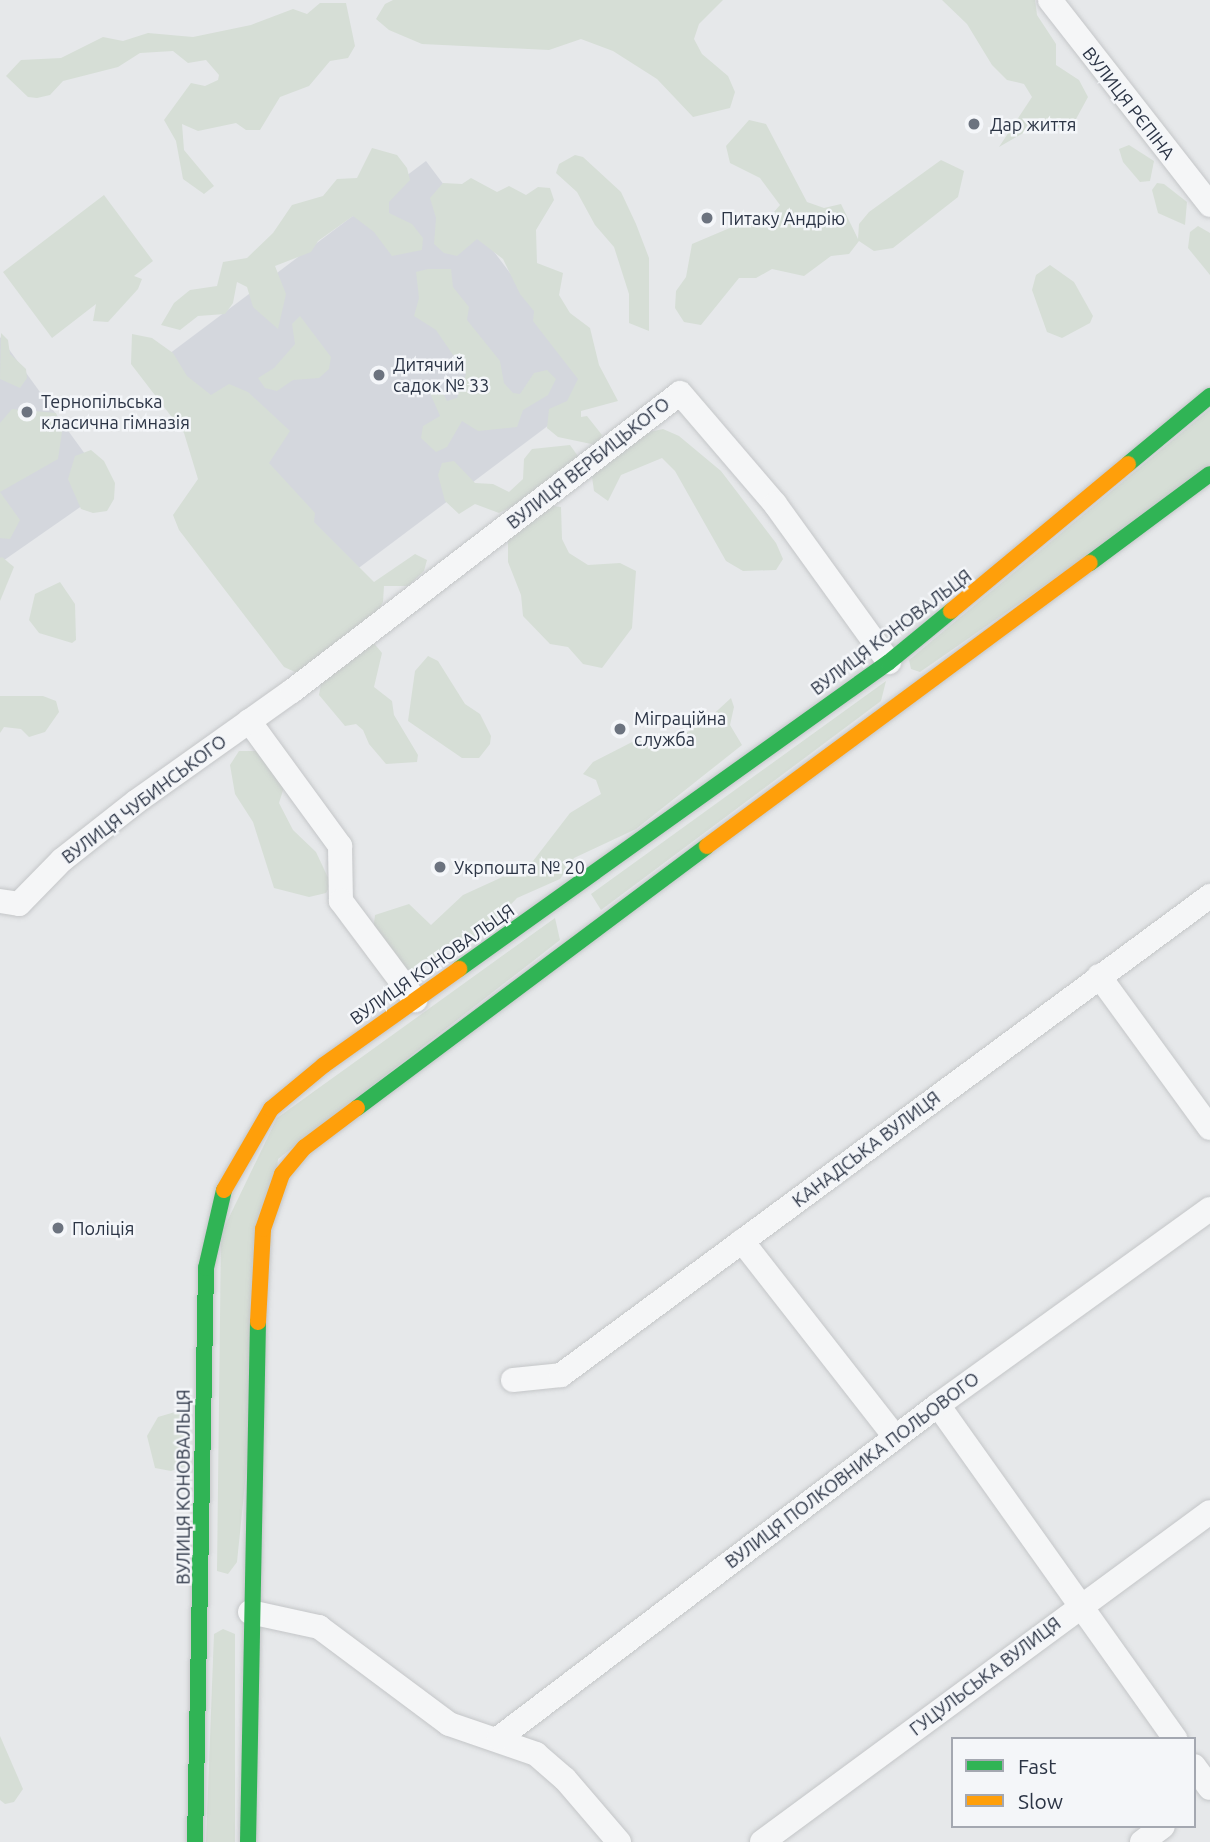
<!DOCTYPE html>
<html>
<head>
<meta charset="utf-8">
<style>
  body { margin:0 }
  #map { position:relative; width:1210px; height:1842px; overflow:hidden; background:#e6e8ea; font-family:Ubuntu,sans-serif }
  div>[style] { position:absolute }
  [style*='--x'] { left:calc(var(--x)*1px); top:calc(var(--y)*1px); width:calc(var(--w)*1px); rotate:calc(var(--a)*1deg) }
  .built>* { inset:0; background:#d4d7dd }
  .green>* { inset:0; background:#d6ded6 }
  .roads { filter:drop-shadow(0 0 2px #c4c6c8) drop-shadow(0 0 2px #c4c6c8) }
  .street>* { height:24px; margin:-12px; padding:0 12px; transform-origin:12px; border-radius:12px; background:#f5f6f7 }
  .fast>* { height:16px; margin:-8px; padding:0 8px; transform-origin:8px; border-radius:8px; background:#30b455 }
  .slow>* { height:16px; margin:-8px; padding:0 8px; transform-origin:8px; border-radius:8px; background:#ff9f0a }
  .dots>* { width:19px; height:19px; translate:-50% -50%; box-sizing:border-box; border:4px solid #f4f6f9; border-radius:50% }
  span { translate:-50% -50%; white-space:nowrap; text-align:center; line-height:1.15; -webkit-text-stroke:5px #f4f6f9; paint-order:stroke }
  .street-label { font-size:18px; color:#2b3445 }
  .poi-label { font-size:18px; color:#2b3445 }
  .left { translate:0 -50%; text-align:left }
  .legend { position:absolute; left:951px; top:1737px; width:245px; height:91px; box-sizing:border-box; background:#f4f6f9; border:2px solid #a4a8b1; margin:0; padding:9px 12px; list-style:none; font-size:21px; color:#2b3445 }
  .legend li { display:flex; align-items:center; gap:14px; height:35px }
  .legend b { width:35px; border:2px solid #a4a8b1 }
</style>
</head>
<body>
<div id="map">
  <div class="built">
    <i style="clip-path:polygon(426px 161px,597px 389px,332px 588px,161px 360px)"></i>
    <i style="clip-path:polygon(0 337px,109px 487px,0 563px)"></i>
  </div>
  <div class="green">
    <i style="clip-path:polygon(393px 0,723px 0,699px 24px,694px 39px,702px 54px,728px 76px,735px 92px,730px 108px,693px 117px,657px 79px,613px 51px,581px 39px,549px 50px,422px 44px,389px 30px,376px 19px,385px 4px)"></i>
    <i style="clip-path:polygon(942px 0,1035px 0,1037px 15px,1056px 44px,1056px 65px,1079px 80px,1088px 97px,1076px 119px,1063px 127px,1030px 129px,999px 147px,1032px 97px,1024px 84px,1007px 80px,992px 65px,967px 24px)"></i>
    <i style="clip-path:polygon(320px 3px,346px 3px,355px 46px,348px 58px,330px 61px,309px 86px,280px 97px,260px 130px,246px 130px,236px 123px,198px 131px,182px 124px,184px 150px,214px 186px,204px 194px,183px 179px,176px 141px,164px 120px,191px 83px,205px 86px,218px 80px,219px 75px,206px 60px,188px 63px,173px 51px,140px 53px,118px 67px,63px 81px,50px 95px,37px 98px,28px 97px,6px 76px,21px 60px,61px 58px,103px 37px,123px 41px,148px 33px,193px 37px,251px 25px,293px 9px,307px 14px)"></i>
    <i style="clip-path:polygon(749px 120px,766px 124px,807px 202px,824px 208px,841px 204px,858px 239px,859px 224px,869px 212px,941px 160px,964px 171px,958px 197px,893px 248px,874px 251px,859px 241px,849px 254px,831px 256px,804px 276px,772px 269px,756px 278px,739px 278px,701px 325px,684px 322px,675px 308px,676px 291px,686px 277px,692px 244px,751px 219px,768px 219px,780px 205px,760px 178px,730px 163px,726px 146px)"></i>
    <i style="clip-path:polygon(1129px 145px,1154px 161px,1150px 181px,1140px 182px,1123px 162px,1119px 149px)"></i>
    <i style="clip-path:polygon(372px 148px,397px 155px,407px 168px,410px 180px,389px 202px,389px 213px,412px 224px,423px 238px,422px 250px,392px 256px,374px 232px,353px 216px,318px 241px,311px 252px,275px 266px,286px 294px,278px 329px,253px 307px,247px 287px,237px 282px,233px 303px,225px 314px,198px 316px,180px 330px,161px 325px,174px 303px,190px 290px,217px 286px,223px 262px,247px 258px,273px 233px,292px 205px,323px 196px,337px 179px,357px 178px)"></i>
    <i style="clip-path:polygon(575px 155px,583px 157px,621px 192px,636px 224px,649px 258px,649px 331px,629px 323px,629px 294px,614px 247px,595px 225px,577px 192px,556px 173px,559px 164px)"></i>
    <i style="clip-path:polygon(471px 178px,497px 192px,509px 186px,526px 195px,538px 187px,550px 188px,554px 200px,536px 230px,537px 263px,563px 273px,559px 295px,570px 313px,590px 328px,599px 365px,618px 401px,581px 411px,581px 417px,587px 416px,602px 435px,596px 445px,558px 437px,547px 428px,549px 409px,567px 401px,578px 379px,533px 321px,534px 311px,520px 294px,503px 259px,477px 239px,457px 256px,444px 253px,434px 244px,436px 218px,430px 198px,443px 183px,462px 184px)"></i>
    <i style="clip-path:polygon(1157px 183px,1164px 184px,1187px 202px,1185px 225px,1158px 213px,1152px 190px)"></i>
    <i style="clip-path:polygon(104px 195px,153px 261px,134px 276px,142px 279px,138px 289px,108px 322px,93px 321px,96px 304px,52px 338px,3px 272px)"></i>
    <i style="clip-path:polygon(1198px 226px,1210px 233px,1210px 275px,1188px 248px,1190px 232px)"></i>
    <i style="clip-path:polygon(1050px 265px,1074px 282px,1093px 316px,1090px 323px,1062px 338px,1047px 332px,1032px 290px,1036px 275px)"></i>
    <i style="clip-path:polygon(428px 269px,451px 269px,453px 287px,469px 307px,467px 320px,500px 361px,504px 383px,513px 393px,520px 394px,534px 373px,547px 370px,556px 379px,548px 395px,523px 410px,517px 427px,478px 431px,462px 421px,447px 447px,436px 452px,421px 438px,423px 426px,440px 416px,427px 386px,439px 386px,447px 401px,457px 398px,466px 374px,436px 330px,414px 316px,419px 298px,416px 272px)"></i>
    <i style="clip-path:polygon(300px 316px,331px 357px,329px 369px,319px 378px,293px 380px,277px 391px,265px 388px,258px 378px,274px 368px,295px 344px,292px 324px)"></i>
    <i style="clip-path:polygon(1px 333px,8px 340px,10px 354px,26px 369px,27px 378px,20px 388px,0 379px)"></i>
    <i style="clip-path:polygon(132px 334px,152px 338px,173px 353px,187px 376px,211px 395px,229px 384px,248px 392px,290px 431px,269px 463px,315px 513px,314px 522px,374px 582px,415px 554px,427px 560px,424px 571px,408px 586px,384px 586px,383px 602px,371px 623px,304px 676px,284px 667px,179px 530px,173px 515px,198px 479px,184px 433px,131px 364px)"></i>
    <i style="clip-path:polygon(12px 409px,56px 413px,62px 432px,58px 459px,0 492px,20px 520px,10px 539px,0 538px,0 423px)"></i>
    <i style="clip-path:polygon(1210px 409px,1210px 471px,920px 672px,911px 669px,909px 660px)"></i>
    <i style="clip-path:polygon(663px 429px,679px 436px,721px 471px,776px 543px,783px 559px,776px 570px,743px 571px,726px 561px,675px 471px,662px 458px,621px 475px,608px 501px,594px 491px,592px 477px,598px 464px,644px 433px)"></i>
    <i style="clip-path:polygon(570px 445px,580px 459px,527px 499px,499px 513px,475px 504px,459px 514px,445px 501px,438px 475px,442px 463px,454px 461px,475px 483px,493px 484px,509px 492px,523px 479px,524px 459px,532px 449px)"></i>
    <i style="clip-path:polygon(91px 450px,104px 461px,115px 483px,114px 499px,107px 511px,93px 513px,81px 509px,68px 479px,75px 456px)"></i>
    <i style="clip-path:polygon(546px 505px,561px 507px,562px 539px,569px 553px,588px 565px,620px 563px,636px 571px,632px 628px,602px 668px,583px 664px,568px 647px,550px 644px,523px 616px,521px 595px,508px 562px,508px 539px)"></i>
    <i style="clip-path:polygon(2px 557px,14px 567px,0 601px,0 558px)"></i>
    <i style="clip-path:polygon(60px 582px,75px 604px,76px 640px,72px 643px,39px 633px,29px 620px,35px 594px)"></i>
    <i style="clip-path:polygon(373px 642px,382px 653px,374px 687px,392px 701px,394px 715px,418px 755px,417px 762px,386px 764px,369px 744px,363px 730px,356px 724px,345px 726px,319px 695px,323px 673px)"></i>
    <i style="clip-path:polygon(428px 656px,438px 661px,465px 704px,480px 714px,491px 736px,490px 744px,479px 758px,462px 758px,408px 721px,415px 671px)"></i>
    <i style="clip-path:polygon(886px 681px,881px 701px,601px 910px,591px 894px)"></i>
    <i style="clip-path:polygon(0 696px,43px 696px,56px 701px,59px 712px,45px 732px,29px 737px,21px 729px,4px 727px,0 733px)"></i>
    <i style="clip-path:polygon(731px 698px,734px 707px,730px 725px,742px 745px,636px 829px,574px 858px,560px 879px,517px 898px,482px 935px,441px 953px,410px 980px,373px 930px,375px 915px,409px 904px,431px 925px,463px 895px,509px 874px,518px 863px,533px 861px,570px 813px,601px 794px,596px 780px,583px 774px,593px 762px,636px 740px,662px 747px,706px 721px)"></i>
    <i style="clip-path:polygon(239px 751px,259px 751px,284px 787px,279px 803px,293px 830px,316px 852px,331px 884px,326px 893px,309px 897px,274px 888px,253px 822px,235px 794px,230px 765px)"></i>
    <i style="clip-path:polygon(555px 918px,560px 940px,278px 1159px,237px 1562px,228px 1574px,217px 1571px,221px 1234px,277px 1118px)"></i>
    <i style="clip-path:polygon(175px 1412px,190px 1415px,186px 1466px,171px 1471px,155px 1468px,147px 1436px,158px 1417px)"></i>
    <i style="clip-path:polygon(223px 1629px,235px 1634px,235px 1842px,206px 1842px,214px 1634px)"></i>
    <i style="clip-path:polygon(0 1736px,23px 1789px,14px 1802px,5px 1804px,0 1800px)"></i>
  </div>
  <div class="roads">
    <div class="street">
      <i style="--x:1050;--y:0;--w:260;--a:52"></i>
      <i style="--x:249;--y:721;--w:155;--a:53.9"></i>
      <i style="--x:340;--y:846;--w:55;--a:89"></i>
      <i style="--x:341;--y:901;--w:124;--a:53.2"></i>
      <i style="--x:0;--y:901;--w:19;--a:9"></i>
      <i style="--x:19;--y:904;--w:62;--a:-45.7"></i>
      <i style="--x:62;--y:860;--w:95;--a:-38.2"></i>
      <i style="--x:137;--y:801;--w:190;--a:-35.4"></i>
      <i style="--x:292;--y:691;--w:489;--a:-37.5"></i>
      <i style="--x:680;--y:393;--w:146;--a:49.4"></i>
      <i style="--x:775;--y:504;--w:195;--a:54.2"></i>
      <i style="--x:1099;--y:976;--w:188;--a:53.9"></i>
      <i style="--x:742;--y:1241;--w:249;--a:52"></i>
      <i style="--x:513;--y:1380;--w:48;--a:-5.9"></i>
      <i style="--x:561;--y:1375;--w:807;--a:-36.43"></i>
      <i style="--x:938;--y:1405;--w:410;--a:54.6"></i>
      <i style="--x:250;--y:1612;--w:71;--a:12.3"></i>
      <i style="--x:319;--y:1627;--w:162;--a:36.7"></i>
      <i style="--x:449;--y:1724;--w:92;--a:19"></i>
      <i style="--x:536;--y:1754;--w:38;--a:41"></i>
      <i style="--x:565;--y:1779;--w:83;--a:49.4"></i>
      <i style="--x:499;--y:1738;--w:551;--a:-37.18"></i>
      <i style="--x:938;--y:1405;--w:335;--a:-35.8"></i>
      <i style="--x:1194;--y:1766;--w:27;--a:54"></i>
      <i style="--x:762;--y:1842;--w:556;--a:-36.38"></i>
      <i style="--x:1142;--y:1842;--w:26;--a:-37"></i>
    </div>
    <div class="fast">
      <i style="--x:1128;--y:464;--w:107;--a:-39.7"></i>
      <i style="--x:1090;--y:563;--w:149;--a:-36.6"></i>
      <i style="--x:459;--y:969;--w:528;--a:-35.53"></i>
      <i style="--x:889;--y:662;--w:80;--a:-39.4"></i>
      <i style="--x:357;--y:1108;--w:437;--a:-36.8"></i>
      <i style="--x:195;--y:1842;--w:574;--a:-88.9"></i>
      <i style="--x:206;--y:1268;--w:80;--a:-77"></i>
      <i style="--x:248;--y:1842;--w:520;--a:-88.9"></i>
    </div>
    <div class="slow">
      <i style="--x:951;--y:611;--w:230;--a:-39.7"></i>
      <i style="--x:707;--y:846;--w:476;--a:-36.5"></i>
      <i style="--x:224;--y:1190;--w:94;--a:-59.9"></i>
      <i style="--x:271;--y:1109;--w:69;--a:-39.7"></i>
      <i style="--x:324;--y:1065;--w:166;--a:-35.4"></i>
      <i style="--x:258;--y:1322;--w:93;--a:-86.9"></i>
      <i style="--x:263;--y:1229;--w:58;--a:-70.9"></i>
      <i style="--x:282;--y:1174;--w:35;--a:-50"></i>
      <i style="--x:305;--y:1147;--w:65;--a:-36.9"></i>
    </div>
  </div>
  <div class="dots">
    <i style="left:974px;top:124px;background:#6c737f"></i>
    <i style="left:707px;top:218px;background:#6c737f"></i>
    <i style="left:379px;top:375px;background:#6c737f"></i>
    <i style="left:27px;top:412px;background:#6c737f"></i>
    <i style="left:620px;top:729px;background:#6c737f"></i>
    <i style="left:440px;top:867px;background:#6c737f"></i>
    <i style="left:58px;top:1228px;background:#6c737f"></i>
  </div>
  <div class="street-label">
    <span style="left:1129px;top:103px;rotate:52deg">ВУЛИЦЯ РЄПІНА</span>
    <span style="left:588px;top:463px;rotate:-38deg">ВУЛИЦЯ ВЕРБИЦЬКОГО</span>
    <span style="left:891px;top:632px;rotate:-37deg">ВУЛИЦЯ КОНОВАЛЬЦЯ</span>
    <span style="left:144px;top:799px;rotate:-37deg">ВУЛИЦЯ ЧУБИНСЬКОГО</span>
    <span style="left:432px;top:964px;rotate:-35deg">ВУЛИЦЯ КОНОВАЛЬЦЯ</span>
    <span style="left:866px;top:1149px;rotate:-37deg">КАНАДСЬКА ВУЛИЦЯ</span>
    <span style="left:852px;top:1470px;rotate:-37deg">ВУЛИЦЯ ПОЛКОВНИКА ПОЛЬОВОГО</span>
    <span style="left:183px;top:1487px;rotate:-90deg">ВУЛИЦЯ КОНОВАЛЬЦЯ</span>
    <span style="left:985px;top:1676px;rotate:-37deg">ГУЦУЛЬСЬКА ВУЛИЦЯ</span>
  </div>
  <div class="poi-label">
    <span class="left" style="left:990px;top:124px">Дар життя</span>
    <span class="left" style="left:721px;top:218px">Питаку Андрію</span>
    <span class="left" style="left:393px;top:375px">Дитячий<br>садок № 33</span>
    <span class="left" style="left:41px;top:412px">Тернопільська<br>класична гімназія</span>
    <span class="left" style="left:634px;top:729px">Міграційна<br>служба</span>
    <span class="left" style="left:454px;top:867px">Укрпошта № 20</span>
    <span class="left" style="left:72px;top:1228px">Поліція</span>
  </div>
  <ul class="legend">
  <li><b style="height:9px;background:#30b455"></b>Fast</li>
  <li><b style="height:9px;background:#ff9f0a"></b>Slow</li>
  </ul>
</div>
</body>
</html>
